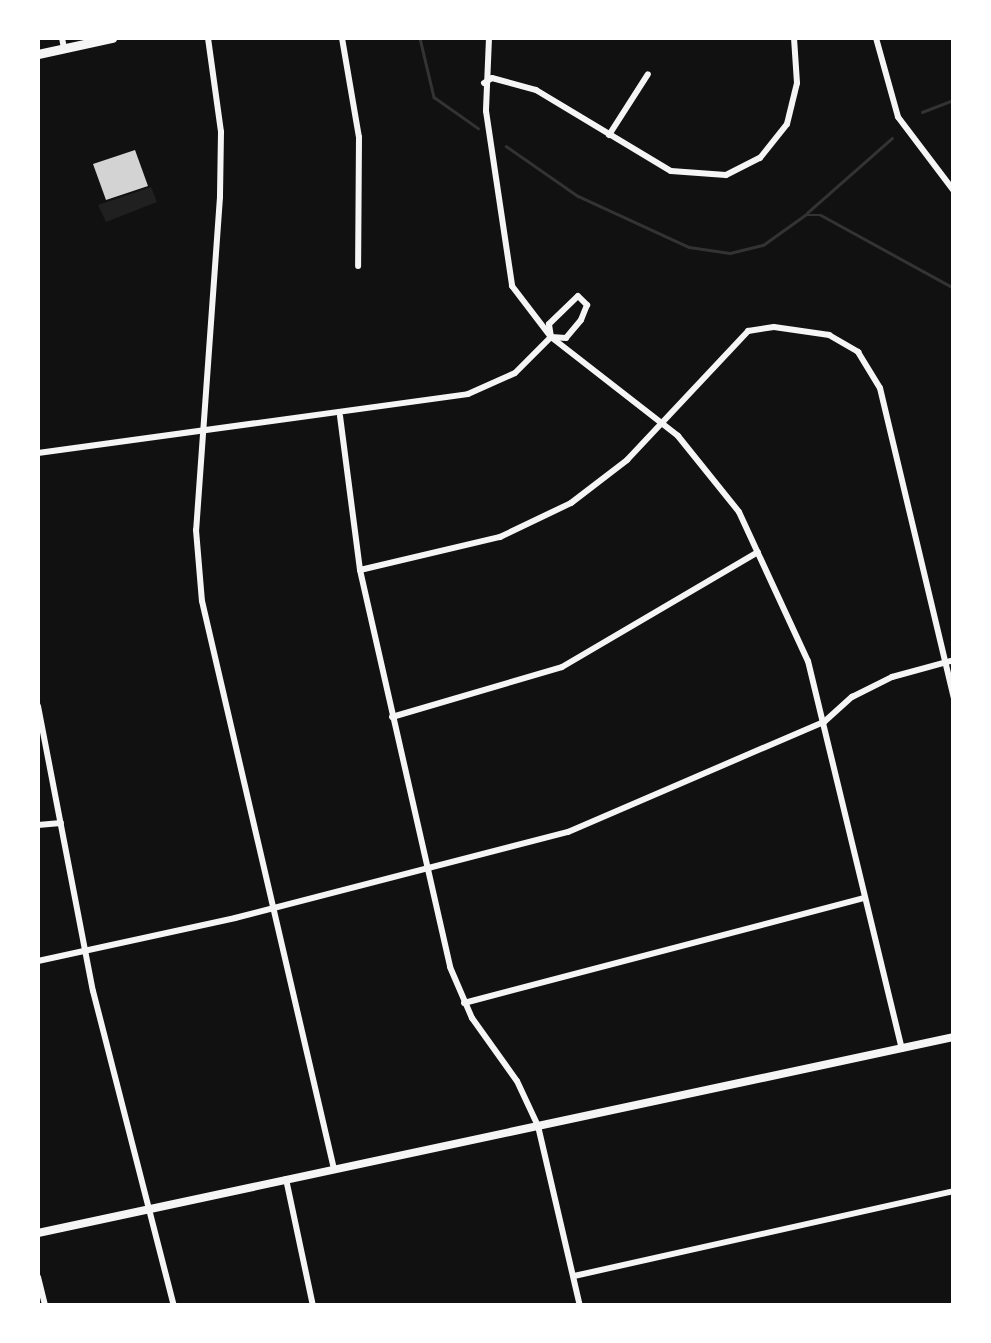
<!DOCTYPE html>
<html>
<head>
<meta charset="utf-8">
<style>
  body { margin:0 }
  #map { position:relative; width:991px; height:1343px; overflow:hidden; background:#111; font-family:"Nunito Sans",sans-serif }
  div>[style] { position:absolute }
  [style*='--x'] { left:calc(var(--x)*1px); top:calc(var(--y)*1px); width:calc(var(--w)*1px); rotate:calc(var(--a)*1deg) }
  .green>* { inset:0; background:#202020 }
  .stream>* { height:2.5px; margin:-1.25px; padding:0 1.25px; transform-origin:1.25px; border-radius:1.25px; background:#333 }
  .building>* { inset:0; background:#d3d3d3 }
  .minor>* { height:6px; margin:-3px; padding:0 3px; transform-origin:3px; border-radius:3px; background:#f5f5f5 }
  .tertiary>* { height:8px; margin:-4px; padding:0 4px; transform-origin:4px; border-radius:4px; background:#f5f5f5 }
  .secondary>* { height:9px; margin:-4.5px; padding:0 4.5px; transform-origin:4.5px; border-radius:4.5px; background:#f5f5f5 }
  span { translate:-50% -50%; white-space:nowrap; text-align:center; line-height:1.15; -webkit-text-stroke:10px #fff; paint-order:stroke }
  .frame { position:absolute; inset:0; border:40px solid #fff; pointer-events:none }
</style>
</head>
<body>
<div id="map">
  <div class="green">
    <i style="clip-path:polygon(151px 187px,157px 202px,106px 222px,98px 205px)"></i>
  </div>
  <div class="stream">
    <i style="--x:420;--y:38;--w:61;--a:76.7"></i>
    <i style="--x:434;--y:97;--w:54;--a:35.2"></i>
    <i style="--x:922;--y:112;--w:34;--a:-21"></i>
    <i style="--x:506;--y:146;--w:88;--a:34.8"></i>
    <i style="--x:578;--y:196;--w:122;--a:24.7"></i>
    <i style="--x:689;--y:247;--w:41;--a:8.3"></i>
    <i style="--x:730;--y:253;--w:34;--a:-14"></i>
    <i style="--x:763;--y:245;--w:52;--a:-35.5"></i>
    <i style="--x:805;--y:215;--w:16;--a:0"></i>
    <i style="--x:821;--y:215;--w:152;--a:28.8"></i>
    <i style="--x:807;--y:213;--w:113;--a:-41.4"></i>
  </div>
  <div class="building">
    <i style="clip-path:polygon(135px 150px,148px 186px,106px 200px,93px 164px)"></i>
  </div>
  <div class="minor">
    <i style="--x:62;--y:38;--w:10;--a:79"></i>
    <i style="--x:208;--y:38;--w:95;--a:82.1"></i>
    <i style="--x:221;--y:132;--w:65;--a:90.9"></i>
    <i style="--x:220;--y:197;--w:334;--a:94.1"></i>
    <i style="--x:196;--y:530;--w:71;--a:85.2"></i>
    <i style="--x:202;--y:601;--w:583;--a:76.92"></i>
    <i style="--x:342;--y:38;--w:100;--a:80.3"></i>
    <i style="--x:359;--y:137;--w:129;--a:90.4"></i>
    <i style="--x:489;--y:38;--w:73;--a:92.4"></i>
    <i style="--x:486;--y:111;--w:177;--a:81.5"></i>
    <i style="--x:512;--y:286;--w:64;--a:52.6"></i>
    <i style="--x:551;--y:337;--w:161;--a:37.9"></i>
    <i style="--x:678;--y:436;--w:97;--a:51.2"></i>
    <i style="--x:739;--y:512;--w:164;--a:65.2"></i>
    <i style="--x:808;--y:661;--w:399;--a:76.4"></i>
    <i style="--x:876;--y:38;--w:82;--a:74.4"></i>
    <i style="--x:898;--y:117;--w:93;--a:52.9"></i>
    <i style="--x:484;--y:83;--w:9;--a:-32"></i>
    <i style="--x:492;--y:78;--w:46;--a:15.3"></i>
    <i style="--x:536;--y:90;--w:157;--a:31"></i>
    <i style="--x:671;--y:171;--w:55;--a:4.2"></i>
    <i style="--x:726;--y:175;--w:38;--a:-27"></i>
    <i style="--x:760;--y:158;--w:43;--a:-51.5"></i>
    <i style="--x:787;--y:124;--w:42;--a:-76.3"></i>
    <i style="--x:797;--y:83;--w:45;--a:-93.8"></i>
    <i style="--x:609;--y:135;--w:72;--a:-57.4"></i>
    <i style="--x:578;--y:296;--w:13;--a:45"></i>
    <i style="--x:587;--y:305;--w:16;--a:112"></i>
    <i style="--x:581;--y:320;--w:23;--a:130"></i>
    <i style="--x:566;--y:338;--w:15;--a:-176"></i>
    <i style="--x:551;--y:337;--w:13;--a:-99"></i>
    <i style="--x:549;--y:324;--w:40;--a:-44"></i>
    <i style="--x:340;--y:416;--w:155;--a:82.6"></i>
    <i style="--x:360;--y:570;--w:407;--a:77.2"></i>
    <i style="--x:450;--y:967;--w:56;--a:66.7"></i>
    <i style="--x:472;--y:1018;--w:77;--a:54.5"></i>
    <i style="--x:517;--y:1081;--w:50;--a:65"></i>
    <i style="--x:538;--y:1126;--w:185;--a:76.9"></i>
    <i style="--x:38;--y:453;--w:434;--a:-7.8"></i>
    <i style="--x:468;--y:394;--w:51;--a:-24.1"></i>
    <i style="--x:515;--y:373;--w:51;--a:-45"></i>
    <i style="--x:360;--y:570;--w:144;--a:-13.3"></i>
    <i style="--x:500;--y:537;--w:79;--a:-25.6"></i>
    <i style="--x:571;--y:503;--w:71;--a:-37.5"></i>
    <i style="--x:627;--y:460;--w:177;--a:-46.8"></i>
    <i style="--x:748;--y:331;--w:26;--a:-9"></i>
    <i style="--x:774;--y:327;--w:56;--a:8.3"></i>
    <i style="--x:829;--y:335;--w:34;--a:30"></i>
    <i style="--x:858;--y:352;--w:42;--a:58.6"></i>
    <i style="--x:880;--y:388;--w:319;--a:76.6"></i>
    <i style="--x:38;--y:706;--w:290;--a:79.1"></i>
    <i style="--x:93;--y:991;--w:325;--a:75.6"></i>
    <i style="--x:392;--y:717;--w:177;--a:-16.4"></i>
    <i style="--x:562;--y:667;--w:227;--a:-30.4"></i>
    <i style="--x:38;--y:825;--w:23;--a:-5"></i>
    <i style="--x:38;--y:961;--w:202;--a:-12.3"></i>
    <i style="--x:235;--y:918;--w:344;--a:-14.5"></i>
    <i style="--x:568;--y:832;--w:279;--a:-23.3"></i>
    <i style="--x:824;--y:722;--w:38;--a:-42"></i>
    <i style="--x:852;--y:697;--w:45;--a:-26.6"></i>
    <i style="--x:892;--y:677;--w:64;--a:-15.3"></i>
    <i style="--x:464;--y:1003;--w:414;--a:-14.7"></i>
    <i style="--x:286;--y:1179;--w:130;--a:78"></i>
    <i style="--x:574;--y:1276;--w:389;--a:-12.6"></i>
    <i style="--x:38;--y:1277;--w:30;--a:76"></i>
  </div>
  <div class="tertiary">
    <i style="--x:38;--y:1233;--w:937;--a:-12.08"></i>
  </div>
  <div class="secondary">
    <i style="--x:38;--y:54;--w:76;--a:-12.2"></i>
  </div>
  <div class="frame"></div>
</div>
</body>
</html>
